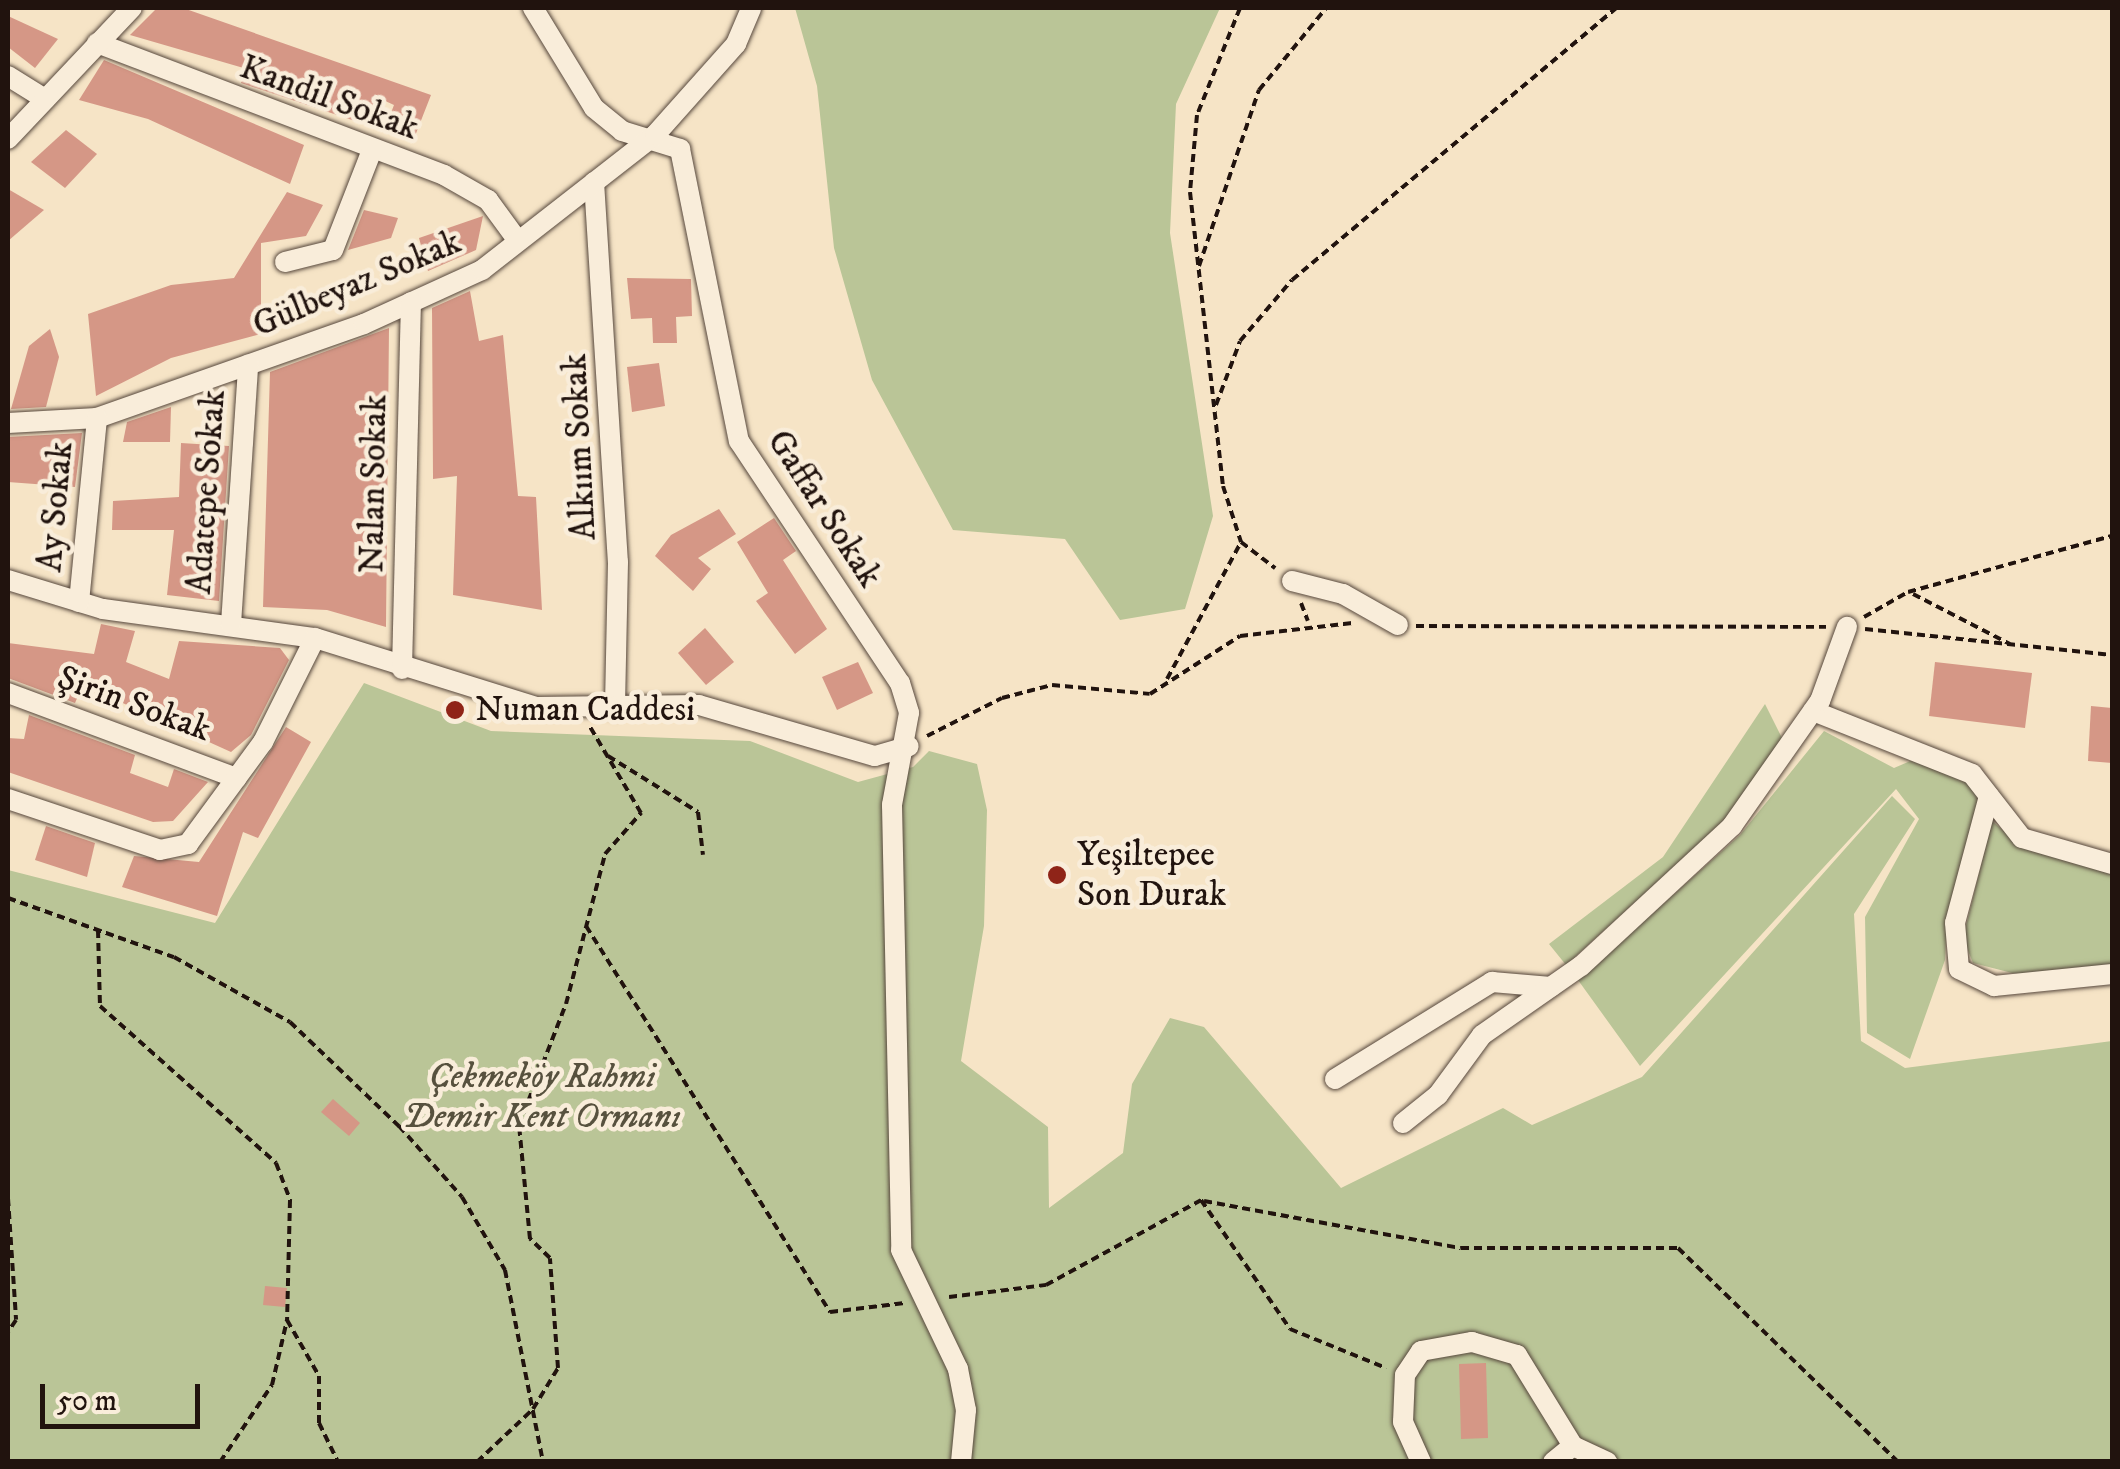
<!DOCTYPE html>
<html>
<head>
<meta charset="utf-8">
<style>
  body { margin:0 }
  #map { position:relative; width:2120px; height:1469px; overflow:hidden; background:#f6e4c6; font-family:"IM FELL DW Pica",serif }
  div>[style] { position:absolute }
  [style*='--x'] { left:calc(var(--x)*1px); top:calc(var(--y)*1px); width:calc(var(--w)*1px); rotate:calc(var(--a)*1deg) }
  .green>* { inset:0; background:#bac597 }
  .building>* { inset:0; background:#d59786 }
  .path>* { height:4px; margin-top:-2px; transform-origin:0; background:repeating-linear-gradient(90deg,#21130e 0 8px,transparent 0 13px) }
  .roads { filter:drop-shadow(0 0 2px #56473c) drop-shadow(0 0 2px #56473c) }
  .minor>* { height:20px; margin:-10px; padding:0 10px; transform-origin:10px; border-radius:10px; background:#f9edda }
  .dots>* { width:28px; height:28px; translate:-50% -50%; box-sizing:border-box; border:5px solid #f9edda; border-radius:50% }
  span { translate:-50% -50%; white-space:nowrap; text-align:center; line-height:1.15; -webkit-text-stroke:9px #f9edda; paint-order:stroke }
  .street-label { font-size:35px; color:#21130e }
  .poi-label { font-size:35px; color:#21130e }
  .left { translate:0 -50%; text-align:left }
  .park-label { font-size:35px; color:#57513e; font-style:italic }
  .frame { position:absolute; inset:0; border:10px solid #21130e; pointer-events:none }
  .scale { position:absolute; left:40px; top:1384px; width:160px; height:45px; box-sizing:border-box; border:5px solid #21130e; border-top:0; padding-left:12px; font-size:30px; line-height:35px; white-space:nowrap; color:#21130e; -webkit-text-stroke:8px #f9edda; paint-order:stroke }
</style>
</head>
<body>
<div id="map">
  <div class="green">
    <i style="clip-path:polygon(795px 8px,1220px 8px,1176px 104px,1170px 233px,1213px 516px,1185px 609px,1120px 620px,1065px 539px,953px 530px,872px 380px,834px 248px,817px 86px)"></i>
    <i style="clip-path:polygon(364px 683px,491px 731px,750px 741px,858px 782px,913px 767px,929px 751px,977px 764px,987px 810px,984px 926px,961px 1061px,1048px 1127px,1049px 1208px,1123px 1153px,1132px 1084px,1170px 1018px,1204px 1027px,1341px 1188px,1503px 1108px,1532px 1125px,1642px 1077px,1892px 796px,1915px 819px,1854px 914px,1861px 1041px,1905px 1068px,2112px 1041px,2112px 1461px,8px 1461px,8px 870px,215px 923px)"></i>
    <i style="clip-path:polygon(1765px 704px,1783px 740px,1730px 816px,1566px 965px,1549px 944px,1663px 857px)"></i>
    <i style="clip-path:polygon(1824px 731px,1894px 768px,1915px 759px,1967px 782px,1980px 802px,1947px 918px,1945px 960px,1910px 1059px,1867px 1033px,1865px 917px,1919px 819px,1896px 789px,1640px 1066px,1578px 980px,1740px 835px)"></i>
    <i style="clip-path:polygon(1992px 821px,2024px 848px,2112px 870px,2112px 967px,2016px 974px,1973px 963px,1963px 938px)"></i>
  </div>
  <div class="building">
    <i style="clip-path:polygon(157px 8px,183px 8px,431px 95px,413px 141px,384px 131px,394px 105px,381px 99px,367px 125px,241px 83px,247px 69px,130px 35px)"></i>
    <i style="clip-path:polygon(8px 16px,58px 39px,35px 68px,8px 47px)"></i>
    <i style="clip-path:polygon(104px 60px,304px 145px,290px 184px,148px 119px,79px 100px)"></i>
    <i style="clip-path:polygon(66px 130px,97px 154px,65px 188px,31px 162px)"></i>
    <i style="clip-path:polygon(8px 189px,44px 210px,8px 241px)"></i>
    <i style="clip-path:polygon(287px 192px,323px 205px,306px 236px,261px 243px,261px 334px,171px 358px,96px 396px,88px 314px,171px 285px,234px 278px)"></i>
    <i style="clip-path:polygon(364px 210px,398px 218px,391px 238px,348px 250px)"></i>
    <i style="clip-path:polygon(483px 216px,476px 250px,428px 271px,419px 238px)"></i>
    <i style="clip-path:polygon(627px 278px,691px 279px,692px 316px,676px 317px,677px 343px,653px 343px,652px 318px,631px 319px)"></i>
    <i style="clip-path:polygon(470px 291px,479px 341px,503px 335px,518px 496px,536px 497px,542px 610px,453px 595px,457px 476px,433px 479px,432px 308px)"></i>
    <i style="clip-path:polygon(389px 328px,386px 627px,327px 610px,263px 607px,270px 372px)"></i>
    <i style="clip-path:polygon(50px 329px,59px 357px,46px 407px,11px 409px,29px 346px)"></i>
    <i style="clip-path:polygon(659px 363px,665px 406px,632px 412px,627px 367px)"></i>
    <i style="clip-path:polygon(171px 407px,170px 442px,123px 442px,127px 422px)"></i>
    <i style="clip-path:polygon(82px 433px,75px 487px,8px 482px,8px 437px)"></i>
    <i style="clip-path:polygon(181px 443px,229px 446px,219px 601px,167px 595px,174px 530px,112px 530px,113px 501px,179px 497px)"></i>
    <i style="clip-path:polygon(719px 509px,736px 534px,698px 558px,711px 569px,693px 591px,655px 556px,671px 535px)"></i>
    <i style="clip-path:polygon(774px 518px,796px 551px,783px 560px,827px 629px,795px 654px,756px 601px,768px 593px,737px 542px)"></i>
    <i style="clip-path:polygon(101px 624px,135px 631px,126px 662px,169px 679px,179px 641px,280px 648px,289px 660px,251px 735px,231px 752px,105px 695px,81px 689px,75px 703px,8px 678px,8px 643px,94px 654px)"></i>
    <i style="clip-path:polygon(705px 628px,734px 662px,706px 685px,678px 653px)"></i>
    <i style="clip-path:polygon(858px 662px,873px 693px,837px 710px,822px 677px)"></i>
    <i style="clip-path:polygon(1935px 662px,2032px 673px,2025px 728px,1929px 716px)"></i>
    <i style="clip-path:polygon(2091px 706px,2112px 708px,2112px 763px,2088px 761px)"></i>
    <i style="clip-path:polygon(29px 715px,135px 755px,130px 773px,168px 787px,174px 769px,208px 782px,173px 821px,153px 822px,8px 772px,8px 738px,24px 739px)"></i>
    <i style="clip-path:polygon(286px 727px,311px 742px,258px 838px,243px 832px,217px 916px,122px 887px,134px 856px,199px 862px)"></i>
    <i style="clip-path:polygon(46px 826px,95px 843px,87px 877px,35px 860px)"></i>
    <i style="clip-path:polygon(333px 1099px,360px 1123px,349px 1136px,321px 1112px)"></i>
    <i style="clip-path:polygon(265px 1286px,287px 1288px,285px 1307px,263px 1305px)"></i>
    <i style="clip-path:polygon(1486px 1363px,1488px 1438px,1461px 1439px,1459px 1364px)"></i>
  </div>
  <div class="path">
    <i style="--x:1240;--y:8;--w:115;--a:111.9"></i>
    <i style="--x:1197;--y:115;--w:77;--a:95.2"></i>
    <i style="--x:1190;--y:192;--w:296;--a:83.6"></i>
    <i style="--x:1223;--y:486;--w:59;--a:72.2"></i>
    <i style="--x:1241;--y:542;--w:43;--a:37.4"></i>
    <i style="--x:1199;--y:266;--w:186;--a:-71.2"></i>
    <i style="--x:1259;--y:90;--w:106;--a:-50.7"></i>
    <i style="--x:1216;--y:405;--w:68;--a:-69.4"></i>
    <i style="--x:1240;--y:341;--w:80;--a:-49.6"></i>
    <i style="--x:1292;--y:280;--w:423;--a:-40"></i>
    <i style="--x:1913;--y:594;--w:109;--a:27.3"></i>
    <i style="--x:1301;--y:603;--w:19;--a:69"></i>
    <i style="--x:1864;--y:617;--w:51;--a:-29.6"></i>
    <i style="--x:1908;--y:592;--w:212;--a:-15.4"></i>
    <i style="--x:1416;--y:626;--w:410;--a:0.1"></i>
    <i style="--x:1865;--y:629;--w:248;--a:6"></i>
    <i style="--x:1167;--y:679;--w:156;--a:-61.6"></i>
    <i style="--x:927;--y:736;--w:84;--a:-26.9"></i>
    <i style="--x:1002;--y:698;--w:52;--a:-14.6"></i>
    <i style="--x:1052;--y:685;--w:98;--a:5.2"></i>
    <i style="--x:1150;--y:694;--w:107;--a:-32.8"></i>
    <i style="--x:1240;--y:636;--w:113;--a:-6.6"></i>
    <i style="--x:608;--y:756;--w:106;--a:31.9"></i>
    <i style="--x:698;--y:812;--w:43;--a:83.4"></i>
    <i style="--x:8;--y:898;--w:176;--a:19.6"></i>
    <i style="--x:174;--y:957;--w:133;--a:29.3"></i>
    <i style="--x:290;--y:1022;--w:151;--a:43.7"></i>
    <i style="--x:399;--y:1126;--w:95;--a:48.4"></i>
    <i style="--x:462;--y:1197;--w:85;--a:59.5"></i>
    <i style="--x:505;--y:1270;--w:196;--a:78.8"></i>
    <i style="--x:586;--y:926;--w:457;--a:57.7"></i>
    <i style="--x:830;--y:1312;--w:75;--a:-6.9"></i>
    <i style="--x:98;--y:930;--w:76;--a:88.5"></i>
    <i style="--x:100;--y:1006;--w:236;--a:41.7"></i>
    <i style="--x:276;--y:1163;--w:40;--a:69"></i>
    <i style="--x:290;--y:1200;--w:120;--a:91.4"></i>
    <i style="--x:287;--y:1320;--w:64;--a:60.3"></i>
    <i style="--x:319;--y:1376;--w:47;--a:90"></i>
    <i style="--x:319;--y:1423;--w:43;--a:64"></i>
    <i style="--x:8;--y:1198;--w:122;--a:86.2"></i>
    <i style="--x:16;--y:1320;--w:14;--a:124"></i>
    <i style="--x:1204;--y:1201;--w:261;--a:10.4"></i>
    <i style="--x:1461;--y:1248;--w:217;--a:0"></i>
    <i style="--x:1678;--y:1248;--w:307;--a:44.2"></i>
    <i style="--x:949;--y:1297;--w:98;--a:-7.1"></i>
    <i style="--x:1046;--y:1285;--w:177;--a:-28.7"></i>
    <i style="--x:1201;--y:1200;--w:157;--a:55.4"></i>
    <i style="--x:1290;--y:1329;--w:104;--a:22.1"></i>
    <i style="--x:220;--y:1462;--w:93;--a:-56"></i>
    <i style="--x:272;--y:1385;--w:67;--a:-77"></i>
    <i style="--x:477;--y:1462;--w:77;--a:-43.4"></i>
    <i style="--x:533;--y:1409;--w:48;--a:-58.6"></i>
    <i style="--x:558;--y:1368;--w:110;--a:-94.2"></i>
    <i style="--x:550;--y:1258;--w:28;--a:-136"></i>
    <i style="--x:530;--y:1239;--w:115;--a:-95.5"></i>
    <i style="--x:519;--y:1125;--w:130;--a:-68.8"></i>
    <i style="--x:566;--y:1004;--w:155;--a:-75.4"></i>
    <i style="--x:605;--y:854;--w:55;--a:-48.7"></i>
    <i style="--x:641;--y:813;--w:102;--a:-120.6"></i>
  </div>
  <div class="roads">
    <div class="minor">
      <i style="--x:533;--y:8;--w:117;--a:58.6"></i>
      <i style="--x:594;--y:108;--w:36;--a:39"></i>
      <i style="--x:622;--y:131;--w:61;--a:17.2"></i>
      <i style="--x:680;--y:149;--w:298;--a:78.6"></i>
      <i style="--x:739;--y:441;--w:291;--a:56.4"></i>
      <i style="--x:900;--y:683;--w:31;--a:73"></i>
      <i style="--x:909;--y:713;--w:94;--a:100.5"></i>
      <i style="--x:892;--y:805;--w:445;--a:88.8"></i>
      <i style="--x:901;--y:1250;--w:132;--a:64.4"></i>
      <i style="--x:958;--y:1369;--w:42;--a:79"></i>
      <i style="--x:966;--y:1410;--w:52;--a:95.5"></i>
      <i style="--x:97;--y:43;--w:371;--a:20.8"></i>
      <i style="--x:444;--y:175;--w:51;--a:29.6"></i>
      <i style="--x:488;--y:200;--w:51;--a:53.8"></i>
      <i style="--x:8;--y:76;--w:44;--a:31.9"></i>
      <i style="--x:8;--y:139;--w:180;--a:-46.6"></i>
      <i style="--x:594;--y:182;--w:381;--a:86.4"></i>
      <i style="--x:618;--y:562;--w:147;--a:91.2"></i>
      <i style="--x:285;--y:262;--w:49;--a:-14"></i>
      <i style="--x:333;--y:250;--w:107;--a:-68.7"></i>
      <i style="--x:8;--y:423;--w:89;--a:-3.2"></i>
      <i style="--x:97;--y:418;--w:283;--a:-19.4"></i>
      <i style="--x:364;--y:324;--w:130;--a:-24.6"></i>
      <i style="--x:482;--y:270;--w:219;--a:-38"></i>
      <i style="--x:655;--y:135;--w:122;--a:-48.3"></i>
      <i style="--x:736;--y:44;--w:39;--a:-67"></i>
      <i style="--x:8;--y:580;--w:99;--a:17"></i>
      <i style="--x:103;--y:609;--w:214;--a:7.8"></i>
      <i style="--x:315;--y:638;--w:232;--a:17.3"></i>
      <i style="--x:537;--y:707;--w:162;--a:-0.7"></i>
      <i style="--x:699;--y:705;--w:183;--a:16.2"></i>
      <i style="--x:875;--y:756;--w:35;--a:-16"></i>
      <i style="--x:1292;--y:581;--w:53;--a:14.3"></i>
      <i style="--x:1343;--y:594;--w:63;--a:29.4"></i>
      <i style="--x:79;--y:602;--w:185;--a:-84.4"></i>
      <i style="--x:231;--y:624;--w:260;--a:-86.2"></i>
      <i style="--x:402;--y:669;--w:367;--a:-88.6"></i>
      <i style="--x:8;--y:693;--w:244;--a:20.4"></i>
      <i style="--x:1813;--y:711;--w:171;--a:21.6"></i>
      <i style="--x:1972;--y:774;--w:81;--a:52"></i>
      <i style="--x:2022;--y:838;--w:94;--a:16.1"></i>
      <i style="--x:1989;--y:796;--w:131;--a:105"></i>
      <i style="--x:1955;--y:923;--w:46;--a:85"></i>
      <i style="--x:1959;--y:969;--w:39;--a:26"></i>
      <i style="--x:1994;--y:986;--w:119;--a:-5.8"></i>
      <i style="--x:8;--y:799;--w:160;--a:18.5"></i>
      <i style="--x:160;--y:850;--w:29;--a:-12"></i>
      <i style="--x:188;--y:844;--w:127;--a:-53.7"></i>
      <i style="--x:263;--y:742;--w:116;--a:-63.4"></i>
      <i style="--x:1335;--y:1079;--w:185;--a:-31.7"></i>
      <i style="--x:1492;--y:982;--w:59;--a:4.8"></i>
      <i style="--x:1403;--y:1123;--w:45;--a:-38.7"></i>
      <i style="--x:1438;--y:1095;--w:74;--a:-53.7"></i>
      <i style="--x:1482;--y:1035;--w:121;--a:-34.9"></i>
      <i style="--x:1581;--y:966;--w:206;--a:-42.8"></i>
      <i style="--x:1732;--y:826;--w:153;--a:-54.9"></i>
      <i style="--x:1820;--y:701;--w:79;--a:-70"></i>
      <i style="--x:1421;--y:1462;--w:44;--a:-114.2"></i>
      <i style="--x:1403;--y:1422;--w:47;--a:-87.6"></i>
      <i style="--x:1405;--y:1375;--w:29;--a:-56"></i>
      <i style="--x:1421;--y:1351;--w:52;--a:-10"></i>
      <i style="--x:1472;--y:1342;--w:47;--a:16.1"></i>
      <i style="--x:1517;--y:1355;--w:107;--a:58.4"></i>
      <i style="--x:1573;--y:1446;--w:38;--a:25"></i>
      <i style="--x:1553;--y:1462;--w:26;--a:-39"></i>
    </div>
  </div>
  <div class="dots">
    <i style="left:455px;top:710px;background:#8f2418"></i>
    <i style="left:1057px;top:875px;background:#8f2418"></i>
  </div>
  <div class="street-label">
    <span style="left:329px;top:98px;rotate:20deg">Kandil Sokak</span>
    <span style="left:357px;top:284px;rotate:-23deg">Gülbeyaz Sokak</span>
    <span style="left:580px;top:447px;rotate:-93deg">Alkıım Sokak</span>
    <span style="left:374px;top:484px;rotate:-89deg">Nalan Sokak</span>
    <span style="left:207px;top:492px;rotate:-86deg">Adatepe Sokak</span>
    <span style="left:56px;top:507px;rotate:-85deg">Ay Sokak</span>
    <span style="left:824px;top:509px;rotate:57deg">Gaffar Sokak</span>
    <span style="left:134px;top:704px;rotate:20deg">Şirin Sokak</span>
  </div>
  <div class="poi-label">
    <span class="left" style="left:475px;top:710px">Numan Caddesi</span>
    <span class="left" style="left:1077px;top:875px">Yeşiltepee<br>Son Durak</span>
  </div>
  <div class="park-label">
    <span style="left:542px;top:1097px">Çekmeköy Rahmi<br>Demir Kent Ormanı</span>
  </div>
  <div class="frame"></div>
  <div class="scale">50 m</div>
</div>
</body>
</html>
